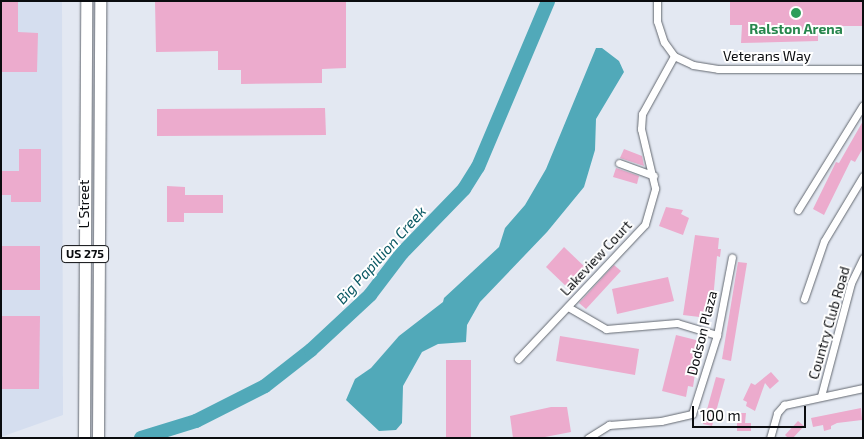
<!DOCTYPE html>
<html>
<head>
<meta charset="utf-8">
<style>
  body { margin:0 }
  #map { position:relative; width:864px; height:439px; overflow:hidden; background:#e3e8f2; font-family:"Exo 2",sans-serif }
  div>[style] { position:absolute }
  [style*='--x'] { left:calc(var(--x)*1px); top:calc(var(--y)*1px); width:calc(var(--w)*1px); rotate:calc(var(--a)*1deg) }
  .built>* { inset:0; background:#d5deef }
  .water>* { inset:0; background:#51a9b9 }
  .river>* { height:14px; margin:-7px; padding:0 7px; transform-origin:7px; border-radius:7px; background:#51a9b9 }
  .building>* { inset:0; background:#ecabcd }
  .roads { filter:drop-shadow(0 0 1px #636870) drop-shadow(0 0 1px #636870) }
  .street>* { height:7px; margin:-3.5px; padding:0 3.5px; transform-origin:3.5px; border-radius:3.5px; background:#fff }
  .primary>* { height:11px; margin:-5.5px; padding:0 5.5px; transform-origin:5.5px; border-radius:5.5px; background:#fff }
  .dots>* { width:14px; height:14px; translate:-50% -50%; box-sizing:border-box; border:2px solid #fff; border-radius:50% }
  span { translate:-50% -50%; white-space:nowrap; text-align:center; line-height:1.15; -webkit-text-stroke:4px #fff; paint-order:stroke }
  .shield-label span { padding:1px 4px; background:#fff; border:1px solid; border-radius:4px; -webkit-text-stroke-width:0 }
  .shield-label { font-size:12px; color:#0a0c0f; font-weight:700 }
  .leisure-label { font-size:14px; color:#27864d; font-weight:700 }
  .street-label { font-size:14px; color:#0a0c0f }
  .water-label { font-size:15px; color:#0c5964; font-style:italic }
  .frame { position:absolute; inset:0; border:2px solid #0a0c0f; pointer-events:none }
  .scale { position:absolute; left:692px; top:406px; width:114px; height:22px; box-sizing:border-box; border:2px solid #0a0c0f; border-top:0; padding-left:6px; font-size:15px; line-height:18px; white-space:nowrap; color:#0a0c0f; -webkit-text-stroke:4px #fff; paint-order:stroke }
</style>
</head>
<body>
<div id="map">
  <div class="built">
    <i style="clip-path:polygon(1px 1px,62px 1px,63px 415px,1px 437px)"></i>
  </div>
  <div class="water">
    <i style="clip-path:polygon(596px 48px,602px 48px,619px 61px,624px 72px,596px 119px,595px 150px,584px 187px,547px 232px,480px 302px,467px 325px,466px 342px,438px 344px,422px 352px,403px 386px,402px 423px,396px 430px,379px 431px,346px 400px,355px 379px,371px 368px,399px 336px,443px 302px,444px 298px,499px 247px,505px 228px,525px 205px,546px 169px)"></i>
  </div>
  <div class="river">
    <i style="--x:141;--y:438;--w:58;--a:-17.2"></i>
    <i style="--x:196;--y:421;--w:77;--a:-26.9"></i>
    <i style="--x:265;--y:386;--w:58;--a:-38"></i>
    <i style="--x:311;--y:350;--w:81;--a:-43"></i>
    <i style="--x:370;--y:295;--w:53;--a:-52.7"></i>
    <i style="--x:402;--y:253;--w:89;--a:-45.9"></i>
    <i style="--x:464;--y:189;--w:26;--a:-58"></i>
    <i style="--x:478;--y:167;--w:180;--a:-67.1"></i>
  </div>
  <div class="building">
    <i style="clip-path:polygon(1px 1px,18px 1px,18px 32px,38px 33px,37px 72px,1px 72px)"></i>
    <i style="clip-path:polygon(155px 1px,346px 1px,346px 68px,322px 69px,322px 83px,241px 84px,241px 70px,218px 70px,218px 51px,156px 52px)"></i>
    <i style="clip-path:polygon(730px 1px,863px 1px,863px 26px,818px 26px,818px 41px,741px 43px,742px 25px,730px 25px)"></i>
    <i style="clip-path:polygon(325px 108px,326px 135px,157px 136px,157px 109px)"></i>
    <i style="clip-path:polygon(863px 121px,863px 148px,855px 162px,851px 160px,824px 215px,813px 209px,836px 162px,839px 163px)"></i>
    <i style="clip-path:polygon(19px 149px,41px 149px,41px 202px,11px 202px,11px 195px,1px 195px,1px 171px,19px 171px)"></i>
    <i style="clip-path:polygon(624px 149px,642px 156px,644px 166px,620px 158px)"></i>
    <i style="clip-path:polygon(616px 168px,639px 176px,637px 184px,613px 177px)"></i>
    <i style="clip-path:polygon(167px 186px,185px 187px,185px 195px,223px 195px,223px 213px,184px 213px,184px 222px,167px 222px)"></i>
    <i style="clip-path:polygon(666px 207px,683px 210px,681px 214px,689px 218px,683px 235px,659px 226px)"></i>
    <i style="clip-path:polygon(695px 235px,719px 238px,718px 249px,721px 249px,720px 257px,717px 256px,712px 311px,709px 310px,708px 318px,683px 315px)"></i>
    <i style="clip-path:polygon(1px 246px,40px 246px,40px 290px,1px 290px)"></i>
    <i style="clip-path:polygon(564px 247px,587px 269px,569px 289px,546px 267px)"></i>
    <i style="clip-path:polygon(738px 262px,747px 263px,731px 361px,722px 359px)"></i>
    <i style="clip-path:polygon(614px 265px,621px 271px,586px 309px,579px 303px)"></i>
    <i style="clip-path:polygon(668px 277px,674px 301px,617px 314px,612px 289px)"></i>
    <i style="clip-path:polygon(1px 316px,40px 316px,39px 389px,1px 389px)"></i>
    <i style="clip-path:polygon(676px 335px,700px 341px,693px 387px,688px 386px,686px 397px,662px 391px)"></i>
    <i style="clip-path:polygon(560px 336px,639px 349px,635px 375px,556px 361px)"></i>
    <i style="clip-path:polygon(446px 360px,471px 360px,471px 438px,446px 438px)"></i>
    <i style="clip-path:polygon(771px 372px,779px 381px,770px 389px,765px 383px,755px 411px,746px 406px,747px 402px,743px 400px,751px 383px,755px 385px)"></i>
    <i style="clip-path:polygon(716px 377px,725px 379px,712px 426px,703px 424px)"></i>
    <i style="clip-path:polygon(551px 407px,567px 407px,571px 432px,545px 437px,513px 438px,510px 416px)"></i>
    <i style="clip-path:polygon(861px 408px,862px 420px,837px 423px,831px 426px,831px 429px,824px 431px,823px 425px,813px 427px,811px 418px)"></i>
    <i style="clip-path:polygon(737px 413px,746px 413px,745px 423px,751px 423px,751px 431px,737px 431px)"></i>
    <i style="clip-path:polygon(798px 421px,804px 426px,793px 438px,788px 438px,785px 435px)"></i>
  </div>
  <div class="roads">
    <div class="street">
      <i style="--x:657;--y:1;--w:20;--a:90"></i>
      <i style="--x:657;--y:21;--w:22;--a:72"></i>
      <i style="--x:664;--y:42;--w:17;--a:54"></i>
      <i style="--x:674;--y:56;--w:21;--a:25"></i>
      <i style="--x:693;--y:65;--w:25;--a:9"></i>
      <i style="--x:718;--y:69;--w:145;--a:0"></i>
      <i style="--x:619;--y:163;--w:37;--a:20"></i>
      <i style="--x:798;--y:210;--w:123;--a:-58.2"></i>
      <i style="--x:804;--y:299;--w:61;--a:-71"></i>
      <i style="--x:824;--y:241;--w:76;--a:-59"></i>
      <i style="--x:568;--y:307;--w:44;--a:30.1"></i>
      <i style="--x:606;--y:329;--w:71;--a:-4.8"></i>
      <i style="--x:677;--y:323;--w:42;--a:16.7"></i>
      <i style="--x:518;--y:359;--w:185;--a:-46.7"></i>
      <i style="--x:645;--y:224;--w:37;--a:-74"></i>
      <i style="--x:655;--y:188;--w:61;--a:-103.3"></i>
      <i style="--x:641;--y:129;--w:15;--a:-86"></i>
      <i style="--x:642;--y:114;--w:66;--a:-61.1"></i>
      <i style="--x:821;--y:396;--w:117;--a:-75.1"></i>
      <i style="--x:851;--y:283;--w:28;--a:-64"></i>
      <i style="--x:588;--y:438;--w:25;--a:-32"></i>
      <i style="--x:609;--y:425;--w:52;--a:-4.4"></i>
      <i style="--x:661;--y:421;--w:32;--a:-13"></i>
      <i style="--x:692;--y:414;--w:83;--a:-72.4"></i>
      <i style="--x:717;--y:335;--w:79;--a:-79.1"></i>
      <i style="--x:770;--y:438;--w:26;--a:-74"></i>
      <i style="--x:777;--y:413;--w:11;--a:-49"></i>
      <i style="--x:784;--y:405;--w:81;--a:-12.1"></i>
    </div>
    <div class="primary">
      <i style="--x:84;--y:438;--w:437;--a:-89.7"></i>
      <i style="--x:98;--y:438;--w:437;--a:-89.7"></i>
    </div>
  </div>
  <div class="dots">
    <i style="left:796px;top:13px;background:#2e9e5b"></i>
  </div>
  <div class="shield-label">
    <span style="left:85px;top:254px">US 275</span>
  </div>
  <div class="leisure-label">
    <span style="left:796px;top:29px">Ralston Arena</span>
  </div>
  <div class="street-label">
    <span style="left:767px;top:56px">Veterans Way</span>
    <span style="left:84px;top:204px;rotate:-90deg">L Street</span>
    <span style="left:596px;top:258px;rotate:-47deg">Lakeview Court</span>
    <span style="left:829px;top:323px;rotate:-74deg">Country Club Road</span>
    <span style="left:702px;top:333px;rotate:-76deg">Dodson Plaza</span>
  </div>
  <div class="water-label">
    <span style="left:381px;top:255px;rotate:-48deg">Big Papillion Creek</span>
  </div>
  <div class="frame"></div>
  <div class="scale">100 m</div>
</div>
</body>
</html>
